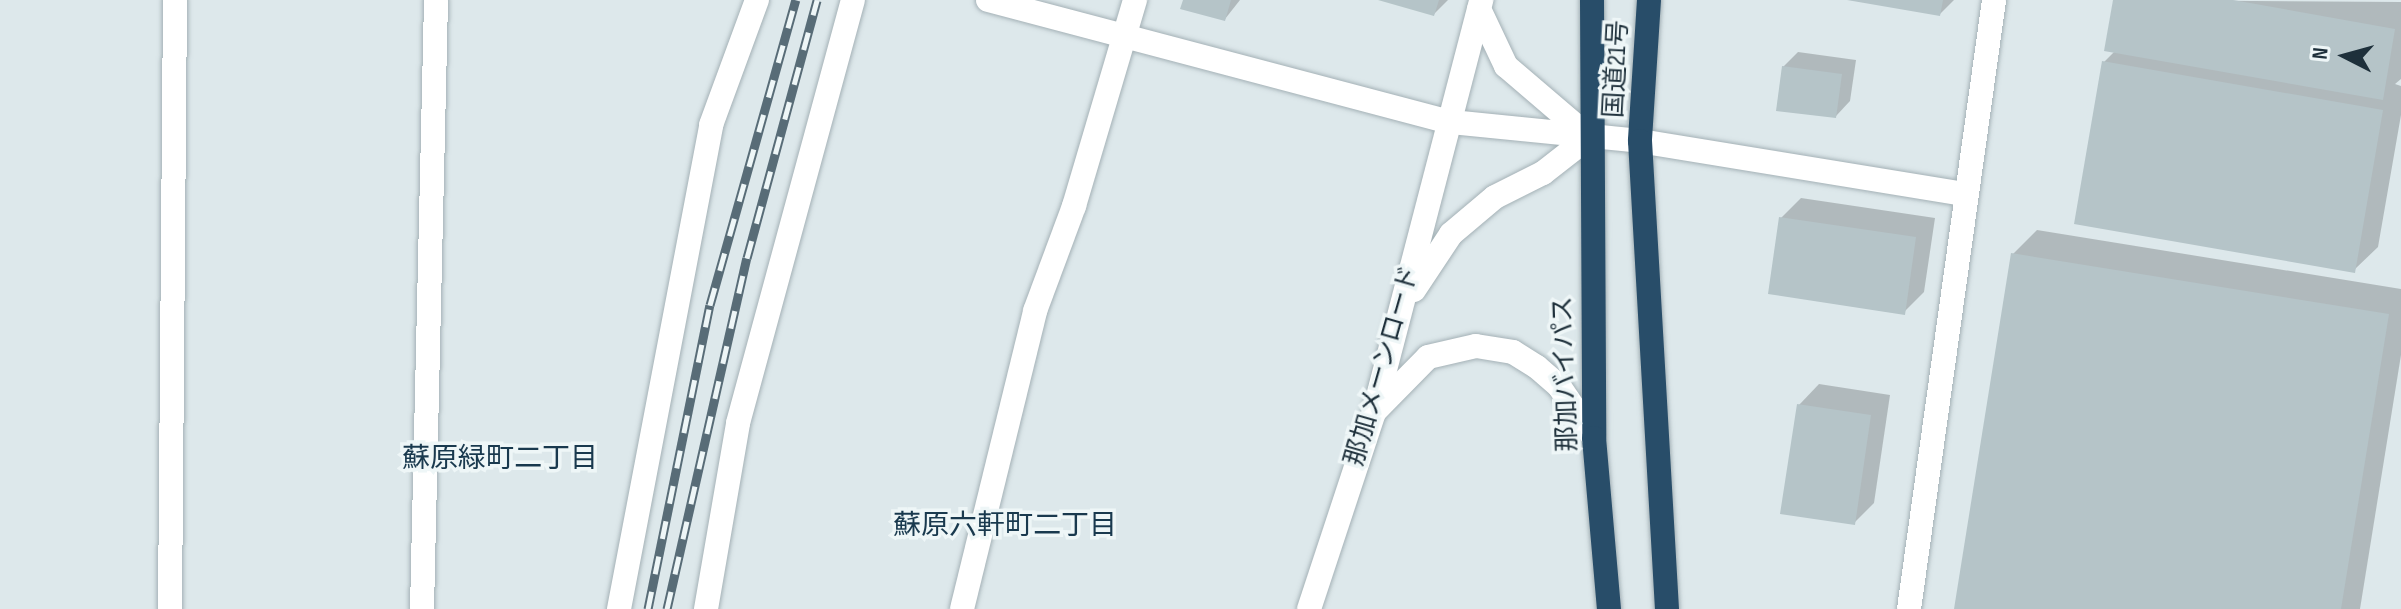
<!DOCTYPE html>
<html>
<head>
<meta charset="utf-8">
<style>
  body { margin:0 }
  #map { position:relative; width:2401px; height:609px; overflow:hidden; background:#dde8eb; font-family:"Sofia Sans Condensed","Noto Sans JP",sans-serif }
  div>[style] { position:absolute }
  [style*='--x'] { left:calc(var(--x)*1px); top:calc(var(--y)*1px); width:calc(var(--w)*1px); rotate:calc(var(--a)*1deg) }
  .shadow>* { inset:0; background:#0003 }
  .building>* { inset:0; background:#b5c4c8 }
  .roads { filter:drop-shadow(0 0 2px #a4b1b6) drop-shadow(0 0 2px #a4b1b6) }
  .minor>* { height:24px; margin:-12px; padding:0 12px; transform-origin:12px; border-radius:12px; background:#fff }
  .highway>* { height:24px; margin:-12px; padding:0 12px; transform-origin:12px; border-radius:12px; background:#284d69 }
  .rail>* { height:9px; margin-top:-4.5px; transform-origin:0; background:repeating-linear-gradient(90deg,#eef6f7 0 18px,#586c77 0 36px); box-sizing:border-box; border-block:2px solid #586c77 }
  span { translate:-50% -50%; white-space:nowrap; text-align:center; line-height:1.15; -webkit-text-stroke:7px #eef6f7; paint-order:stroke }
  .street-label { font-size:26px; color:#1e303b }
  .neighbourhood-label { font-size:28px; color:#19394e }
  .north { position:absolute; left:2305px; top:16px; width:80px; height:80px; -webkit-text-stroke:6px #eef6f7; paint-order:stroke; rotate:276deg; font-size:22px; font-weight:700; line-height:32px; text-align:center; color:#1e303b }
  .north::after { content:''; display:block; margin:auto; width:28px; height:36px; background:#1e303b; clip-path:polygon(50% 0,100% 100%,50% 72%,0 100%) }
</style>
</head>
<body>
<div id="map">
  <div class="shadow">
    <i style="clip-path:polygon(1185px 0,1240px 0,1225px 19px)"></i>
    <i style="clip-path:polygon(1382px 0,1448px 0,1434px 14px)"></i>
    <i style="clip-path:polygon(1851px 0,1954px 0,1940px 14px)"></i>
    <i style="clip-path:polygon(2115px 0,2401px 2px,2401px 79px,2395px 84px,2401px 86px,2401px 115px,2378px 247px,2354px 270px,2104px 62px,2115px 51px)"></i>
    <i style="clip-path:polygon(1798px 52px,1856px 60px,1850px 101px,1836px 116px,1783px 67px)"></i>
    <i style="clip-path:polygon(1801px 198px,1935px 218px,1924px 292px,1904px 312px,1781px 218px)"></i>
    <i style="clip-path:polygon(2037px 230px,2401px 289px,2401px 355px,2360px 609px,1956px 609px,2013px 254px)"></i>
    <i style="clip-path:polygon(1819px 384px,1890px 395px,1874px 503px,1854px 523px,1799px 405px)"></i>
  </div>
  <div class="building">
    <i style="clip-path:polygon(1183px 0,1231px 0,1225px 21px,1180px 9px)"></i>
    <i style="clip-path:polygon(1378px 0,1439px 0,1434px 16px)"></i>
    <i style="clip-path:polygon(1847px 0,1943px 0,1940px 16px)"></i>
    <i style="clip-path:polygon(2113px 0,2233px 0,2395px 29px,2383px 100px,2104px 51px)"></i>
    <i style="clip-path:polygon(2102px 61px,2383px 110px,2355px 273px,2074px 224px)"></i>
    <i style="clip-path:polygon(1782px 66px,1842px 74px,1836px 118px,1776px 111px)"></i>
    <i style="clip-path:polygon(1779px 217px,1916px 237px,1905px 315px,1768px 294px)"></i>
    <i style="clip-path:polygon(2011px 253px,2389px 314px,2341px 609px,1954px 609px)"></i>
    <i style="clip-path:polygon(1797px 404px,1871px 415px,1855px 525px,1780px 514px)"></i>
  </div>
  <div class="roads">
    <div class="minor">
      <i style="--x:988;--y:0;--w:479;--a:14.8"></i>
      <i style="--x:1451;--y:122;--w:190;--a:5.7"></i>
      <i style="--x:1640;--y:141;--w:328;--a:9.3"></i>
      <i style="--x:1479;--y:9;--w:63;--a:64.7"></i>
      <i style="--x:1506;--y:66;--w:109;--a:40.5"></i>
      <i style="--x:1414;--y:290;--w:67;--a:-56.5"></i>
      <i style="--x:1451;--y:234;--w:57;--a:-40.1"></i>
      <i style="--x:1495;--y:197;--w:54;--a:-26.6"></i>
      <i style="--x:1543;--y:173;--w:58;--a:-38"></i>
      <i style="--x:1376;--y:410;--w:74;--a:-45.5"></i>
      <i style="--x:1428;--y:357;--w:49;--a:-12.9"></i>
      <i style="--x:1476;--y:346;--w:37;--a:9"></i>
      <i style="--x:1513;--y:352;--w:28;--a:32"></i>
      <i style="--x:1537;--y:367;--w:29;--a:41"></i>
      <i style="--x:1559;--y:386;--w:63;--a:56.1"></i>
      <i style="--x:170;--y:609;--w:609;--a:-89.53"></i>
      <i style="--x:422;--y:609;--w:609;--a:-88.68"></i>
      <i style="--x:619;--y:609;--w:493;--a:-79.2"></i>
      <i style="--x:711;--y:125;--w:133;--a:-69.8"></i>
      <i style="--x:706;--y:609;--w:189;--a:-80.2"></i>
      <i style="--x:738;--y:423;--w:438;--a:-74.8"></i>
      <i style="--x:962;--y:609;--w:307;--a:-76.2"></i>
      <i style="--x:1035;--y:311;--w:112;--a:-69.6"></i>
      <i style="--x:1074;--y:206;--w:215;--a:-73.5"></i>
      <i style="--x:1309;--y:609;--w:207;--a:-71.7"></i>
      <i style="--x:1374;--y:412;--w:426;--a:-75.4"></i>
      <i style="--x:1909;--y:609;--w:615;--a:-82.05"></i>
    </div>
    <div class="highway">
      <i style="--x:1592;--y:0;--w:438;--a:89.7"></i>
      <i style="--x:1594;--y:438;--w:172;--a:85"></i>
      <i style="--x:1649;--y:0;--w:141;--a:93.7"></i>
      <i style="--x:1640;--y:141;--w:469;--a:86.7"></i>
    </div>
  </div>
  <div class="rail">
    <i style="--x:648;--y:609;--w:310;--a:-78.5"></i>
    <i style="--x:710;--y:305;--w:317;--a:-74.3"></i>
    <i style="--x:667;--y:609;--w:360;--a:-77.2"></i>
    <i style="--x:747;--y:258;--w:267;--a:-74.8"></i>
  </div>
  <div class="street-label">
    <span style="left:1617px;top:69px;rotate:-87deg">国道21号</span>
    <span style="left:1383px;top:366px;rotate:-74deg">那加メーンロード</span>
    <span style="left:1566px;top:374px;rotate:-92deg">那加バイパス</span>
  </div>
  <div class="neighbourhood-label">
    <span style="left:500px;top:459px">蘇原緑町二丁目</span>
    <span style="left:1005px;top:526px">蘇原六軒町二丁目</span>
  </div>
  <div class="north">N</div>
</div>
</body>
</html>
